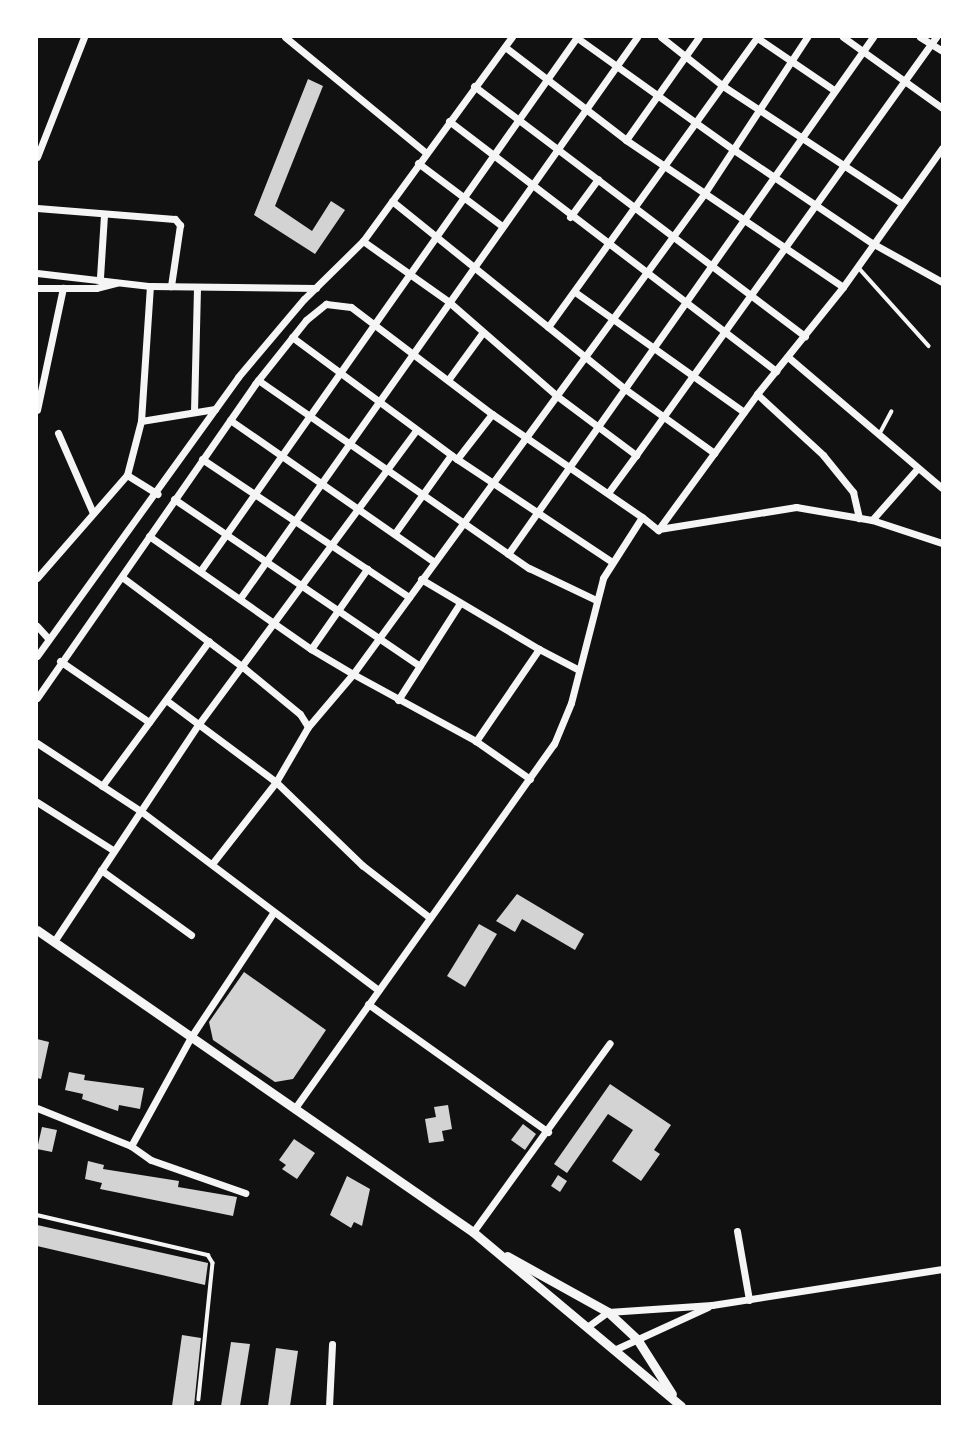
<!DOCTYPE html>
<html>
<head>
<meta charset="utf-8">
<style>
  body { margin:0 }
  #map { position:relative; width:979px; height:1443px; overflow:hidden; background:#111; font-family:Poppins,sans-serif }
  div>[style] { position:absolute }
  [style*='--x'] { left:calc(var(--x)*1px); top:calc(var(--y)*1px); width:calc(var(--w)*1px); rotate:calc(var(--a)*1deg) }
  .building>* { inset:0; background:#d3d3d3 }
  .service>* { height:3.5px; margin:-1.75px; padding:0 1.75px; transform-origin:1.75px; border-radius:1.75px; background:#f5f5f5 }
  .minor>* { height:7px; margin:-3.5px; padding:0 3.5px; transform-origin:3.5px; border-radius:3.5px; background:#f5f5f5 }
  .tertiary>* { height:9px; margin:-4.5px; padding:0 4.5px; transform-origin:4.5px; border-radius:4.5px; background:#f5f5f5 }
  span { translate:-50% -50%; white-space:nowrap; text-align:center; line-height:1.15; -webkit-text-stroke:7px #fff; paint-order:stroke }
  .frame { position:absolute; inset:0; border:38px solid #fff; pointer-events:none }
</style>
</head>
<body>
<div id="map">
  <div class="building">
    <i style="clip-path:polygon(308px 79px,323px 86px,275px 206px,312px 231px,331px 201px,345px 210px,315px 254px,254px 215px)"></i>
    <i style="clip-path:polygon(517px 894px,584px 934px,575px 950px,522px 919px,515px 932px,496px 921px)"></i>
    <i style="clip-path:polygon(479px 924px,497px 934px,465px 987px,447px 976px)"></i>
    <i style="clip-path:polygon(244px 972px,326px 1030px,293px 1079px,275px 1082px,213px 1040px,209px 1022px)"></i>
    <i style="clip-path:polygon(37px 1039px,49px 1042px,41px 1079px,37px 1078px)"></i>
    <i style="clip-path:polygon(69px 1072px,85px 1075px,84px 1080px,144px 1088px,140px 1109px,119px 1105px,118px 1111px,82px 1099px,83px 1094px,65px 1090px)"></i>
    <i style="clip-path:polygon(610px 1084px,671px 1125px,654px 1150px,660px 1154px,641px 1181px,612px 1161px,633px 1130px,608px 1114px,567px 1173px,554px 1164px)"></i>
    <i style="clip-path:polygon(448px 1105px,452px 1129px,442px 1131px,444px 1141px,429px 1143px,425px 1119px,436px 1117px,434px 1107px)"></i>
    <i style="clip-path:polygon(523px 1124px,536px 1134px,525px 1150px,511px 1140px)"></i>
    <i style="clip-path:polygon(42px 1127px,57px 1130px,52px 1152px,37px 1149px)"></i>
    <i style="clip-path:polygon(294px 1139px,315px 1153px,297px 1179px,282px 1169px,286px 1165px,279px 1160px)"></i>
    <i style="clip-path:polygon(88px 1161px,104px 1165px,103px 1169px,179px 1181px,178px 1187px,237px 1197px,233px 1216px,100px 1189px,102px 1183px,85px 1179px)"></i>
    <i style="clip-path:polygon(558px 1175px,567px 1181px,560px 1192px,551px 1186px)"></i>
    <i style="clip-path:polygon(347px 1176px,370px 1189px,362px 1226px,354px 1222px,351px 1228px,330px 1215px)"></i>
    <i style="clip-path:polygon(37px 1225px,208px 1263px,205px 1285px,37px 1246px)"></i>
    <i style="clip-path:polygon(182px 1335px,201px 1338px,194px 1406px,172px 1406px)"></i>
    <i style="clip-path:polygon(231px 1342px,250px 1344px,240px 1406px,221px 1406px)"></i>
    <i style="clip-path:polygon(276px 1348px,298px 1351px,290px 1406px,268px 1406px)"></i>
  </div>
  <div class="service">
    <i style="--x:858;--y:267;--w:106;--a:48.1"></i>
    <i style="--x:880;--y:433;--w:24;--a:-62"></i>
    <i style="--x:37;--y:1215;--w:176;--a:13.2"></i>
    <i style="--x:208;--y:1255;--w:9;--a:58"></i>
    <i style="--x:213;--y:1263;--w:137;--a:95.9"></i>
  </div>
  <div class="minor">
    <i style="--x:285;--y:37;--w:181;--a:39.4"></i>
    <i style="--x:576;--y:37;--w:194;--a:35.6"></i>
    <i style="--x:734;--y:150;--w:166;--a:34"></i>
    <i style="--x:872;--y:243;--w:80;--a:29.1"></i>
    <i style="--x:661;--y:37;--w:79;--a:38.3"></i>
    <i style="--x:723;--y:86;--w:213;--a:33.3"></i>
    <i style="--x:756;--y:37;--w:94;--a:34.2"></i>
    <i style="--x:843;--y:37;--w:122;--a:35.6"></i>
    <i style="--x:920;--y:37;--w:26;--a:32"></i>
    <i style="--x:505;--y:47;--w:153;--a:37.5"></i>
    <i style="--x:626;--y:140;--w:262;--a:34.1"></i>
    <i style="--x:474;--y:86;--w:415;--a:37.1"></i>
    <i style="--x:449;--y:121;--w:412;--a:37.4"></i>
    <i style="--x:626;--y:140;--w:126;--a:-54.7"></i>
    <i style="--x:37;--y:157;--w:129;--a:-68.6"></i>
    <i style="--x:418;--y:163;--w:105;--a:36.9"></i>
    <i style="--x:392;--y:201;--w:299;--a:38.9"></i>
    <i style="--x:625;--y:389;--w:110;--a:35.7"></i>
    <i style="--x:37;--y:208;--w:138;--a:4.6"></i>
    <i style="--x:175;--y:219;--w:8;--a:50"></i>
    <i style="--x:180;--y:225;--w:62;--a:98.4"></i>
    <i style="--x:570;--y:217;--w:47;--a:-53.6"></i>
    <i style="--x:363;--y:241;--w:105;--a:35.3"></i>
    <i style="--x:449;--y:302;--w:143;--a:41"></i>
    <i style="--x:557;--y:396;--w:99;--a:36.8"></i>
    <i style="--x:636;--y:455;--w:515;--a:-54.33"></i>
    <i style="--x:37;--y:273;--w:114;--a:6.6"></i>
    <i style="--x:150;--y:286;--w:166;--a:0.7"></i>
    <i style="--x:100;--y:277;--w:62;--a:-86.3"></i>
    <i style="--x:37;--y:288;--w:59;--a:0"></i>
    <i style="--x:96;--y:288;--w:21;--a:-14"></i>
    <i style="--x:575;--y:292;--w:207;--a:35.4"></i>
    <i style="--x:548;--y:327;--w:357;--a:-54.2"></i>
    <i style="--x:292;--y:337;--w:205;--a:36.5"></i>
    <i style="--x:457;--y:459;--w:186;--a:33.6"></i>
    <i style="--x:788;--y:357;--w:202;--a:40.4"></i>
    <i style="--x:258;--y:380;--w:330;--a:34.8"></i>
    <i style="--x:529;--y:568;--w:74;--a:25.5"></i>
    <i style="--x:448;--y:380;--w:59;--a:-53.9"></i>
    <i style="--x:757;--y:394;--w:90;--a:42.7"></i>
    <i style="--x:823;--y:455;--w:48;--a:51"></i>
    <i style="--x:853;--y:492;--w:27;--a:77"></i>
    <i style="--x:37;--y:410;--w:125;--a:-78"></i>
    <i style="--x:194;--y:411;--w:124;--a:-88.6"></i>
    <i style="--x:230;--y:420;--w:249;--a:34.8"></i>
    <i style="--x:141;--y:421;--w:75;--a:-9.2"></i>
    <i style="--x:58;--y:433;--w:87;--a:66.4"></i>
    <i style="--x:202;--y:459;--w:249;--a:33.7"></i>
    <i style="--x:457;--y:459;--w:57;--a:-52.1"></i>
    <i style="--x:127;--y:475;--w:36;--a:32"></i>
    <i style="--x:608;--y:493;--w:47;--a:-53.6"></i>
    <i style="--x:174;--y:499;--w:297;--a:34.2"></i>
    <i style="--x:872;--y:520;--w:68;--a:-48.6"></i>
    <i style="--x:659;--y:529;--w:139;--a:-9.1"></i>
    <i style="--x:796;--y:507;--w:77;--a:9.7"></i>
    <i style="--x:872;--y:520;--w:74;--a:18.2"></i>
    <i style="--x:395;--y:533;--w:96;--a:-54.3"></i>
    <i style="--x:149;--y:536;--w:198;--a:34.9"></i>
    <i style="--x:311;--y:649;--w:98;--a:-55"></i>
    <i style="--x:508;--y:554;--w:633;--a:-54.78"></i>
    <i style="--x:201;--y:570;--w:652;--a:-54.8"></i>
    <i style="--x:122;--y:577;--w:152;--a:36.7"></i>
    <i style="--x:244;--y:668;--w:72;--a:39.4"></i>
    <i style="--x:300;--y:714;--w:15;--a:58"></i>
    <i style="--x:308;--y:727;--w:64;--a:120.2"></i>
    <i style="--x:276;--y:782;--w:104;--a:128"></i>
    <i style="--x:37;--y:578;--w:137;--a:-48.9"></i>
    <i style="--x:127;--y:475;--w:56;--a:-75.5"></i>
    <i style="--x:141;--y:421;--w:135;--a:-86.2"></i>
    <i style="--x:421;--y:579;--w:137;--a:30.7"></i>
    <i style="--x:539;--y:649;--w:112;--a:124.4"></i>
    <i style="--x:241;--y:597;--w:686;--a:-54.73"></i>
    <i style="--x:37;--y:626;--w:15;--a:48"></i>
    <i style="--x:539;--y:649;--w:45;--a:27.7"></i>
    <i style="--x:37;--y:656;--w:344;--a:-54.2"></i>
    <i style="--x:238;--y:377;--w:102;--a:-49.8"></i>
    <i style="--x:304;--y:299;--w:83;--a:-44.5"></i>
    <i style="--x:363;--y:241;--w:253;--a:-53.9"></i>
    <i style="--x:60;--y:661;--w:108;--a:34.4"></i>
    <i style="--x:37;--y:698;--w:382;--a:-55.2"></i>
    <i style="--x:255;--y:384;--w:82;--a:-51.4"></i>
    <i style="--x:306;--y:320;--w:26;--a:-39"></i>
    <i style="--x:326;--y:304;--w:25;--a:7"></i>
    <i style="--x:351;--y:307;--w:177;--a:37.2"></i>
    <i style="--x:492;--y:414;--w:182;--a:34.5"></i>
    <i style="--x:166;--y:700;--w:137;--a:36.7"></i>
    <i style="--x:276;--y:782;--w:120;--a:44"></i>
    <i style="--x:362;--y:865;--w:86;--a:37.9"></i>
    <i style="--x:398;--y:700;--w:115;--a:-57.4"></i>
    <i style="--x:308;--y:727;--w:70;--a:-49.7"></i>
    <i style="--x:353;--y:674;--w:49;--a:-149.2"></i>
    <i style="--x:37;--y:743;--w:126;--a:33.3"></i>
    <i style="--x:142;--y:812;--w:296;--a:37"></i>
    <i style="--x:530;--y:779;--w:66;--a:-144.9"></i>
    <i style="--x:476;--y:741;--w:140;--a:-151.4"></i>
    <i style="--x:353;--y:674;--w:595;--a:-53.82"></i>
    <i style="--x:704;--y:194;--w:188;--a:-56.7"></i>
    <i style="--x:102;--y:786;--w:180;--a:-53.6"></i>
    <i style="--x:37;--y:802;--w:90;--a:32.3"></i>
    <i style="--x:101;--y:870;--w:111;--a:35.8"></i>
    <i style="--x:55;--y:940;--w:258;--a:-56.4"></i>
    <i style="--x:198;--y:725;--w:367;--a:-53.5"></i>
    <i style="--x:368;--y:1004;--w:221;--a:35.4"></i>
    <i style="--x:37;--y:1108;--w:101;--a:22"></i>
    <i style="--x:131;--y:1146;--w:24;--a:35"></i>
    <i style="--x:151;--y:1160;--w:100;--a:19.3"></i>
    <i style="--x:295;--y:1108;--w:447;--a:-54.6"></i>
    <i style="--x:554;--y:744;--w:44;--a:-67.5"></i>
    <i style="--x:571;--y:703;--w:129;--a:-75.6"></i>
    <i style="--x:603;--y:578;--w:72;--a:-57.4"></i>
    <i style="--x:642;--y:517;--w:21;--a:39"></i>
    <i style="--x:658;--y:530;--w:168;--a:-53.9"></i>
    <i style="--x:757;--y:394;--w:137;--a:-51.2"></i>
    <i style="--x:843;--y:287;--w:171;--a:-54.5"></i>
    <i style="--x:131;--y:1146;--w:124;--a:-61.2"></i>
    <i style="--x:191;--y:1037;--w:149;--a:-56.5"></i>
    <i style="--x:737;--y:1231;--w:70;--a:80.1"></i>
    <i style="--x:473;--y:1232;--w:233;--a:-54.1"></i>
    <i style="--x:587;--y:1327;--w:26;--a:-36"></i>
    <i style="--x:608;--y:1312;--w:104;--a:-3.9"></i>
    <i style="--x:712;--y:1305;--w:233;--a:-8.9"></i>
    <i style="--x:614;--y:1350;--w:103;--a:-24.6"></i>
    <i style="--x:329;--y:1406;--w:62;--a:-87.2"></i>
  </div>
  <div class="tertiary">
    <i style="--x:37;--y:930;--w:530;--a:34.71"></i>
    <i style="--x:473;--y:1232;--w:271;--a:39.9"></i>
    <i style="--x:507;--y:1256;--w:115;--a:29"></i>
    <i style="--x:608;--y:1312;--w:40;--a:43"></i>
    <i style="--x:637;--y:1339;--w:65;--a:57.5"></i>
  </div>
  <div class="frame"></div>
</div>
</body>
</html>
